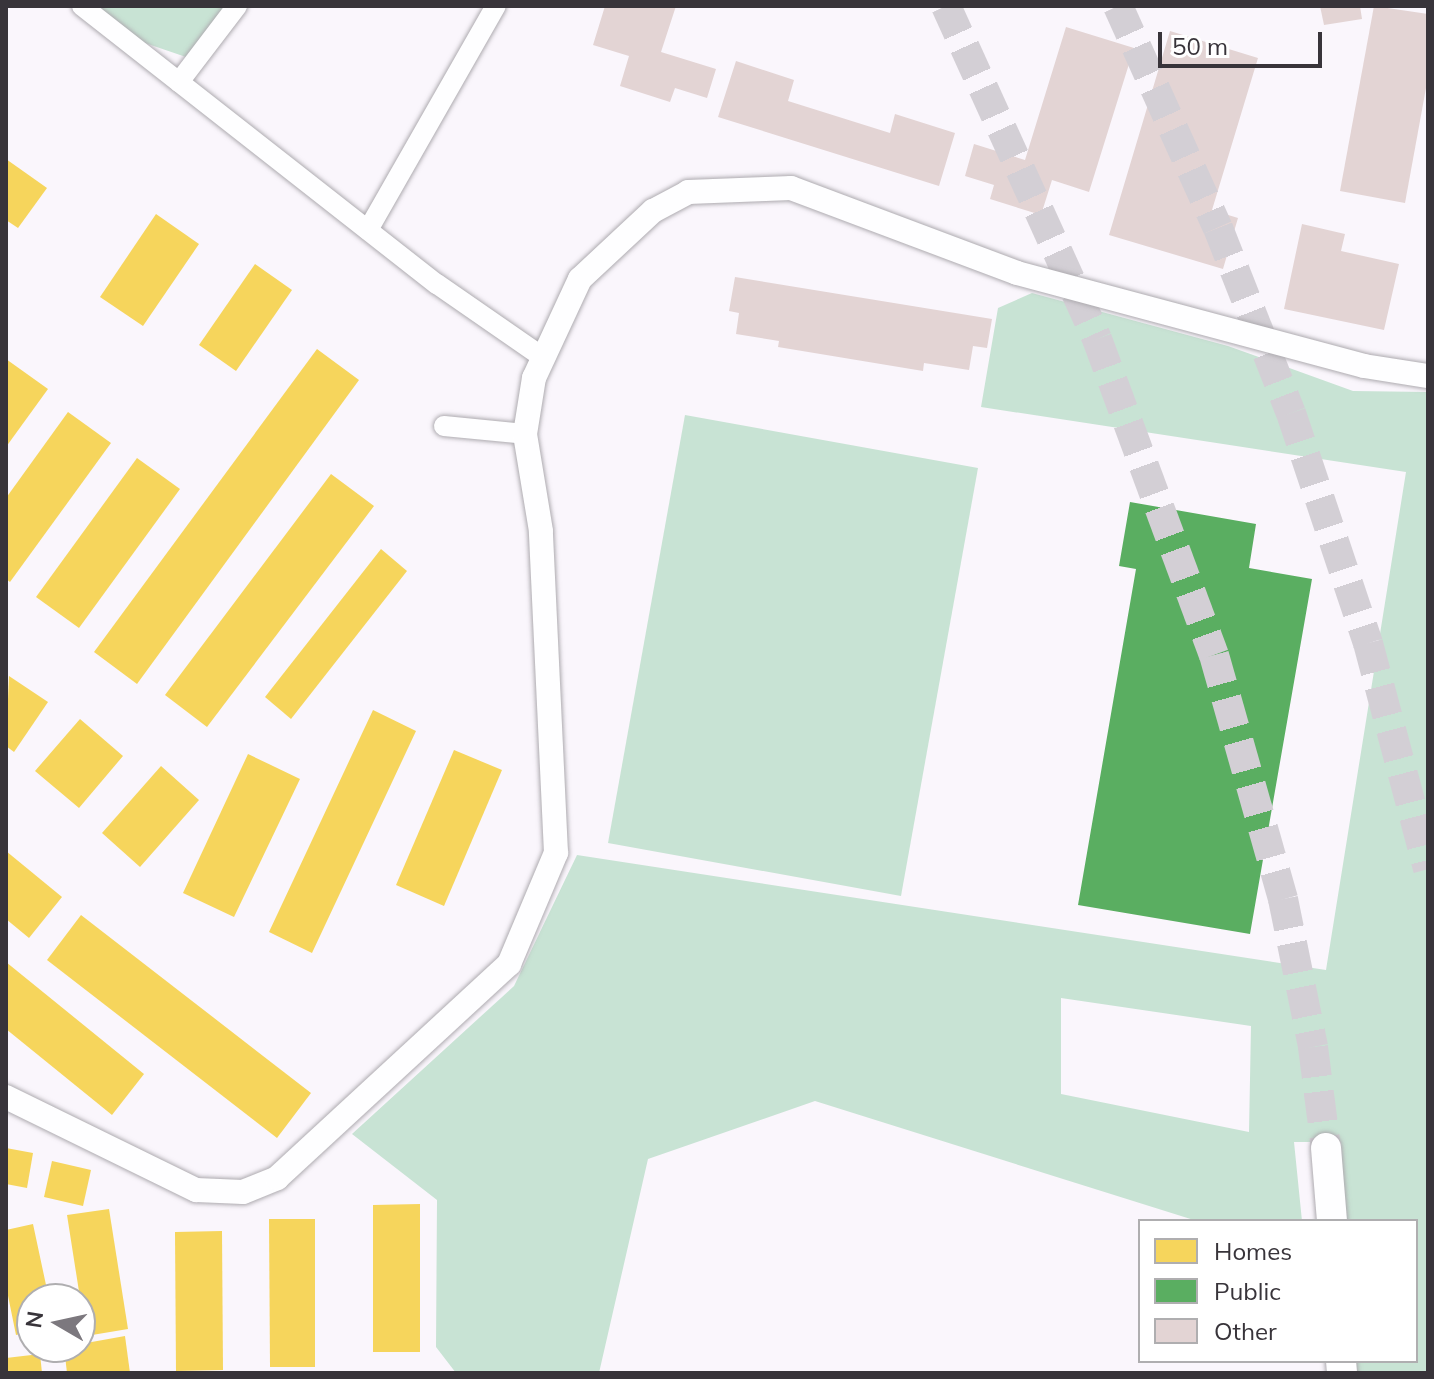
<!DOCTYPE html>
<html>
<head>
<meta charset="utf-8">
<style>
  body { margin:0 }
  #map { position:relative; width:1434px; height:1379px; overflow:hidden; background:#faf6fc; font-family:Mulish,sans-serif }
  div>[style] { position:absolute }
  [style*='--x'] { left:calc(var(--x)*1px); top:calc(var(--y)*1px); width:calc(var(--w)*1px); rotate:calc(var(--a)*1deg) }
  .green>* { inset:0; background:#c8e3d4 }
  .homes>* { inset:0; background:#f6d55c }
  .public>* { inset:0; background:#5aae61 }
  .building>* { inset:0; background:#e3d4d4 }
  .primary-tunnel>* { height:30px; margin-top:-15px; transform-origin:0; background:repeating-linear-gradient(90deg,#d3cfd5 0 30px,transparent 0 45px) }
  .roads { filter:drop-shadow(0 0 2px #aeabb0) drop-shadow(0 0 2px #aeabb0) }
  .minor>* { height:20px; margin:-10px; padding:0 10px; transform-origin:10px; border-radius:10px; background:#fefeff }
  .tertiary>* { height:24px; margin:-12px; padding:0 12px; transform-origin:12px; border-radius:12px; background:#fefeff }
  .primary>* { height:30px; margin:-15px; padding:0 15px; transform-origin:15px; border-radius:15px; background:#fefeff }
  span { translate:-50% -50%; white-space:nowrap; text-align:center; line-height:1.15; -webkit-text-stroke:8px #fff; paint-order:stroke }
  .frame { position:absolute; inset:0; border:8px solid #38343a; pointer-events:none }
  .legend { position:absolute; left:1138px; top:1219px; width:280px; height:144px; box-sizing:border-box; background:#fff; border:2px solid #afaeb0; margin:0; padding:10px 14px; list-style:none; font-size:24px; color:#38343a }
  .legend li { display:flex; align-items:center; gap:16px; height:40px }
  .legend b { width:40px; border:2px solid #afaeb0 }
  .north { position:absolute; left:16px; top:1283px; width:80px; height:80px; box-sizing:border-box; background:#fff; border:2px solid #afaeb0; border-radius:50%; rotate:279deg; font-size:22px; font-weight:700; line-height:32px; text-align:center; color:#38343a }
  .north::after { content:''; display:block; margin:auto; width:28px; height:36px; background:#7c787e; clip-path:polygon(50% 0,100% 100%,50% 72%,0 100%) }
  .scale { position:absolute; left:1158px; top:32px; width:164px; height:36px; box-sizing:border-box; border:4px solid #38343a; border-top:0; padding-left:10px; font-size:24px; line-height:28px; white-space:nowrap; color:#38343a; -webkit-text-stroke:6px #fff; paint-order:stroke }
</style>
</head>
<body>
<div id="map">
  <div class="green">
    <i style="clip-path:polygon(97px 6px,227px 6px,186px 57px,142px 42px)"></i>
    <i style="clip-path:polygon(evenodd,1032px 293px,1228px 346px,1353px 391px,1428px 392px,1428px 1373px,1353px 1373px,1353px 1361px,1416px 1361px,1416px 1221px,1344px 1221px,1341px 1142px,1294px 1142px,1302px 1221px,1197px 1221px,815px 1101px,648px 1159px,599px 1373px,456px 1373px,436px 1347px,437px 1200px,352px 1134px,514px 986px,577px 855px,1326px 970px,1406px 472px,981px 407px,998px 308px,1032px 293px,1061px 998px,1251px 1026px,1249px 1132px,1061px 1094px,1061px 998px)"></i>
    <i style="clip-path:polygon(685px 415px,978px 468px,901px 896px,608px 843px)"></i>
  </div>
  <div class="homes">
    <i style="clip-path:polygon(6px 159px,47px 188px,18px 228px,6px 220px)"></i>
    <i style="clip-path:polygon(156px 214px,199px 244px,143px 326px,100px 297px)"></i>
    <i style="clip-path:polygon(255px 264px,292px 290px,236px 371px,199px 345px)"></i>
    <i style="clip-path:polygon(317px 349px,359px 380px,137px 684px,94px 652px)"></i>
    <i style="clip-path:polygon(6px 359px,48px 389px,6px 447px)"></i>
    <i style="clip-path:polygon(68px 412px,111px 443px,10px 582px,6px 579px,6px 498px)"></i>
    <i style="clip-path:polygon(137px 458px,180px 489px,79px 628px,36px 597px)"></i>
    <i style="clip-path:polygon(331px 474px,374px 506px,207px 727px,165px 695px)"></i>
    <i style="clip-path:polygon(381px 549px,407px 571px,291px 719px,265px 697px)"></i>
    <i style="clip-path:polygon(9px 676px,48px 702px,14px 752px,6px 746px)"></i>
    <i style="clip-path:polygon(373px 710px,416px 731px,312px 953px,269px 932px)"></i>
    <i style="clip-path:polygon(80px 719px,123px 756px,79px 808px,35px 771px)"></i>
    <i style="clip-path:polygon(454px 750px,502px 770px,444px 906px,396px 885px)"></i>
    <i style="clip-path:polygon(248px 754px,300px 779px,234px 917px,183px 893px)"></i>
    <i style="clip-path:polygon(161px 766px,199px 800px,140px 867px,102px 833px)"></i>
    <i style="clip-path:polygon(6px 851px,62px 897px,29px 938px,6px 919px)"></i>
    <i style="clip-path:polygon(81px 915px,311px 1093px,277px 1138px,47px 960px)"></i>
    <i style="clip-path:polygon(6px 962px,144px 1074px,112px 1115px,6px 1029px)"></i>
    <i style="clip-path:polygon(6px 1148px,33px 1153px,27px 1188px,6px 1184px)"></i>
    <i style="clip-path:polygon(52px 1161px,91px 1170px,83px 1206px,44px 1197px)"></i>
    <i style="clip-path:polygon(420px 1204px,420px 1352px,373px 1352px,373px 1205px)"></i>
    <i style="clip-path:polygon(109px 1209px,128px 1329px,86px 1336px,67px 1215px)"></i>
    <i style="clip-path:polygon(269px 1219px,315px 1219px,315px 1367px,270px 1367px)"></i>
    <i style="clip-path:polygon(33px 1224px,49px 1299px,32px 1299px,32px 1331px,16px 1335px,6px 1286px,6px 1230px)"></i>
    <i style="clip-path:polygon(222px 1231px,223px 1370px,176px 1371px,175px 1232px)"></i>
    <i style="clip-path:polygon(125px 1336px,130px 1373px,67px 1373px,64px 1347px)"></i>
    <i style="clip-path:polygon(40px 1354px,42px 1373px,6px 1373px,6px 1358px)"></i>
  </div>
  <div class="public">
    <i style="clip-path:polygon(1130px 502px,1256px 524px,1249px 568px,1312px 579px,1250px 934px,1078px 905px,1136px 569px,1119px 566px)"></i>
  </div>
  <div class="building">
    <i style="clip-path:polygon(605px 6px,676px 6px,661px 52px,716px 69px,707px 98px,675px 88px,670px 102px,620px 86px,629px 56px,593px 45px)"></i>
    <i style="clip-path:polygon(1320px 6px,1360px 6px,1362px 19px,1324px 25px)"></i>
    <i style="clip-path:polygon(1374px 6px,1428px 14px,1428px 77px,1405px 203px,1340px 191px)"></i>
    <i style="clip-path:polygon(1066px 27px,1134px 48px,1089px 192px,1052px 180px,1041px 215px,990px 199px,994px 185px,965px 176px,974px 144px,1025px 160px)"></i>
    <i style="clip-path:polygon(1170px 31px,1258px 58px,1212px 210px,1238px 218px,1223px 269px,1109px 235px)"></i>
    <i style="clip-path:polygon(736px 61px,794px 80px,788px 101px,890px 133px,895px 114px,955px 133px,939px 186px,718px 117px)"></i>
    <i style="clip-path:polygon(1302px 224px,1345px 234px,1341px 251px,1399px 264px,1384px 330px,1284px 309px)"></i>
    <i style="clip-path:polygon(735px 277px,992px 319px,987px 348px,973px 346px,969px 370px,924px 363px,923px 371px,778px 347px,779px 341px,736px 334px,739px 313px,729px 311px)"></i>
  </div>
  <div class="primary-tunnel">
    <i style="--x:946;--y:6;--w:366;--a:65.6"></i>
    <i style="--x:1097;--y:339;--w:337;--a:69.7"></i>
    <i style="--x:1214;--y:655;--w:254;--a:74.2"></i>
    <i style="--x:1283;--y:899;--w:151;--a:78.5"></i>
    <i style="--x:1313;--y:1047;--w:102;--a:82.7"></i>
    <i style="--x:1118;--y:6;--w:243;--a:65.8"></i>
    <i style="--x:1218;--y:228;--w:199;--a:68.5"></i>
    <i style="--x:1291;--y:413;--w:243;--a:71.5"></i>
    <i style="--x:1368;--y:643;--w:234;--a:75.1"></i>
  </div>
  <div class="roads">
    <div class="minor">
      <i style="--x:82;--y:6;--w:451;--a:38.1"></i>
      <i style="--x:437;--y:284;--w:126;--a:34.7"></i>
      <i style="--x:179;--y:82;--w:96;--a:-52.7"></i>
      <i style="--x:368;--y:230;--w:258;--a:-60.3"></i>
      <i style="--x:444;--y:426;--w:81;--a:5.6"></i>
    </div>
    <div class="tertiary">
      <i style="--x:6;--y:1097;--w:212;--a:26.1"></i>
      <i style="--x:196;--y:1190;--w:47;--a:2.4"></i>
      <i style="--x:243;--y:1192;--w:37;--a:-22"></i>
      <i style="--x:277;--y:1178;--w:316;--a:-42.7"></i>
      <i style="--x:509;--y:964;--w:121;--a:-67.1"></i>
      <i style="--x:556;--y:853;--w:322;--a:-92.7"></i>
      <i style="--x:541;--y:531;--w:98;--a:-99.4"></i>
      <i style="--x:525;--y:434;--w:57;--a:-80.9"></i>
      <i style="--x:534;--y:378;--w:109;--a:-65.1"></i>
      <i style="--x:580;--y:279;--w:100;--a:-43"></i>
      <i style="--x:653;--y:211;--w:40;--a:-28"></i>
      <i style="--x:688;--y:192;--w:103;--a:-2.2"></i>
      <i style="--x:791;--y:188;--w:241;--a:20.6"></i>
      <i style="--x:1017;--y:273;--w:359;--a:15"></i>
      <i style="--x:1364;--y:366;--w:65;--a:8.9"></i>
    </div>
    <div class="primary">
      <i style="--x:1326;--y:1148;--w:73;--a:85.3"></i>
      <i style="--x:1341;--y:1361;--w:12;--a:85"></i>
    </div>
  </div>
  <div class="frame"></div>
  <ul class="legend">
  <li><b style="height:22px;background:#f6d55c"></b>Homes</li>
  <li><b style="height:22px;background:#5aae61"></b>Public</li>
  <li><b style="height:22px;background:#e3d4d4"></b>Other</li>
  </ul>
  <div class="north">N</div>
  <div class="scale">50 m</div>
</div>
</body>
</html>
